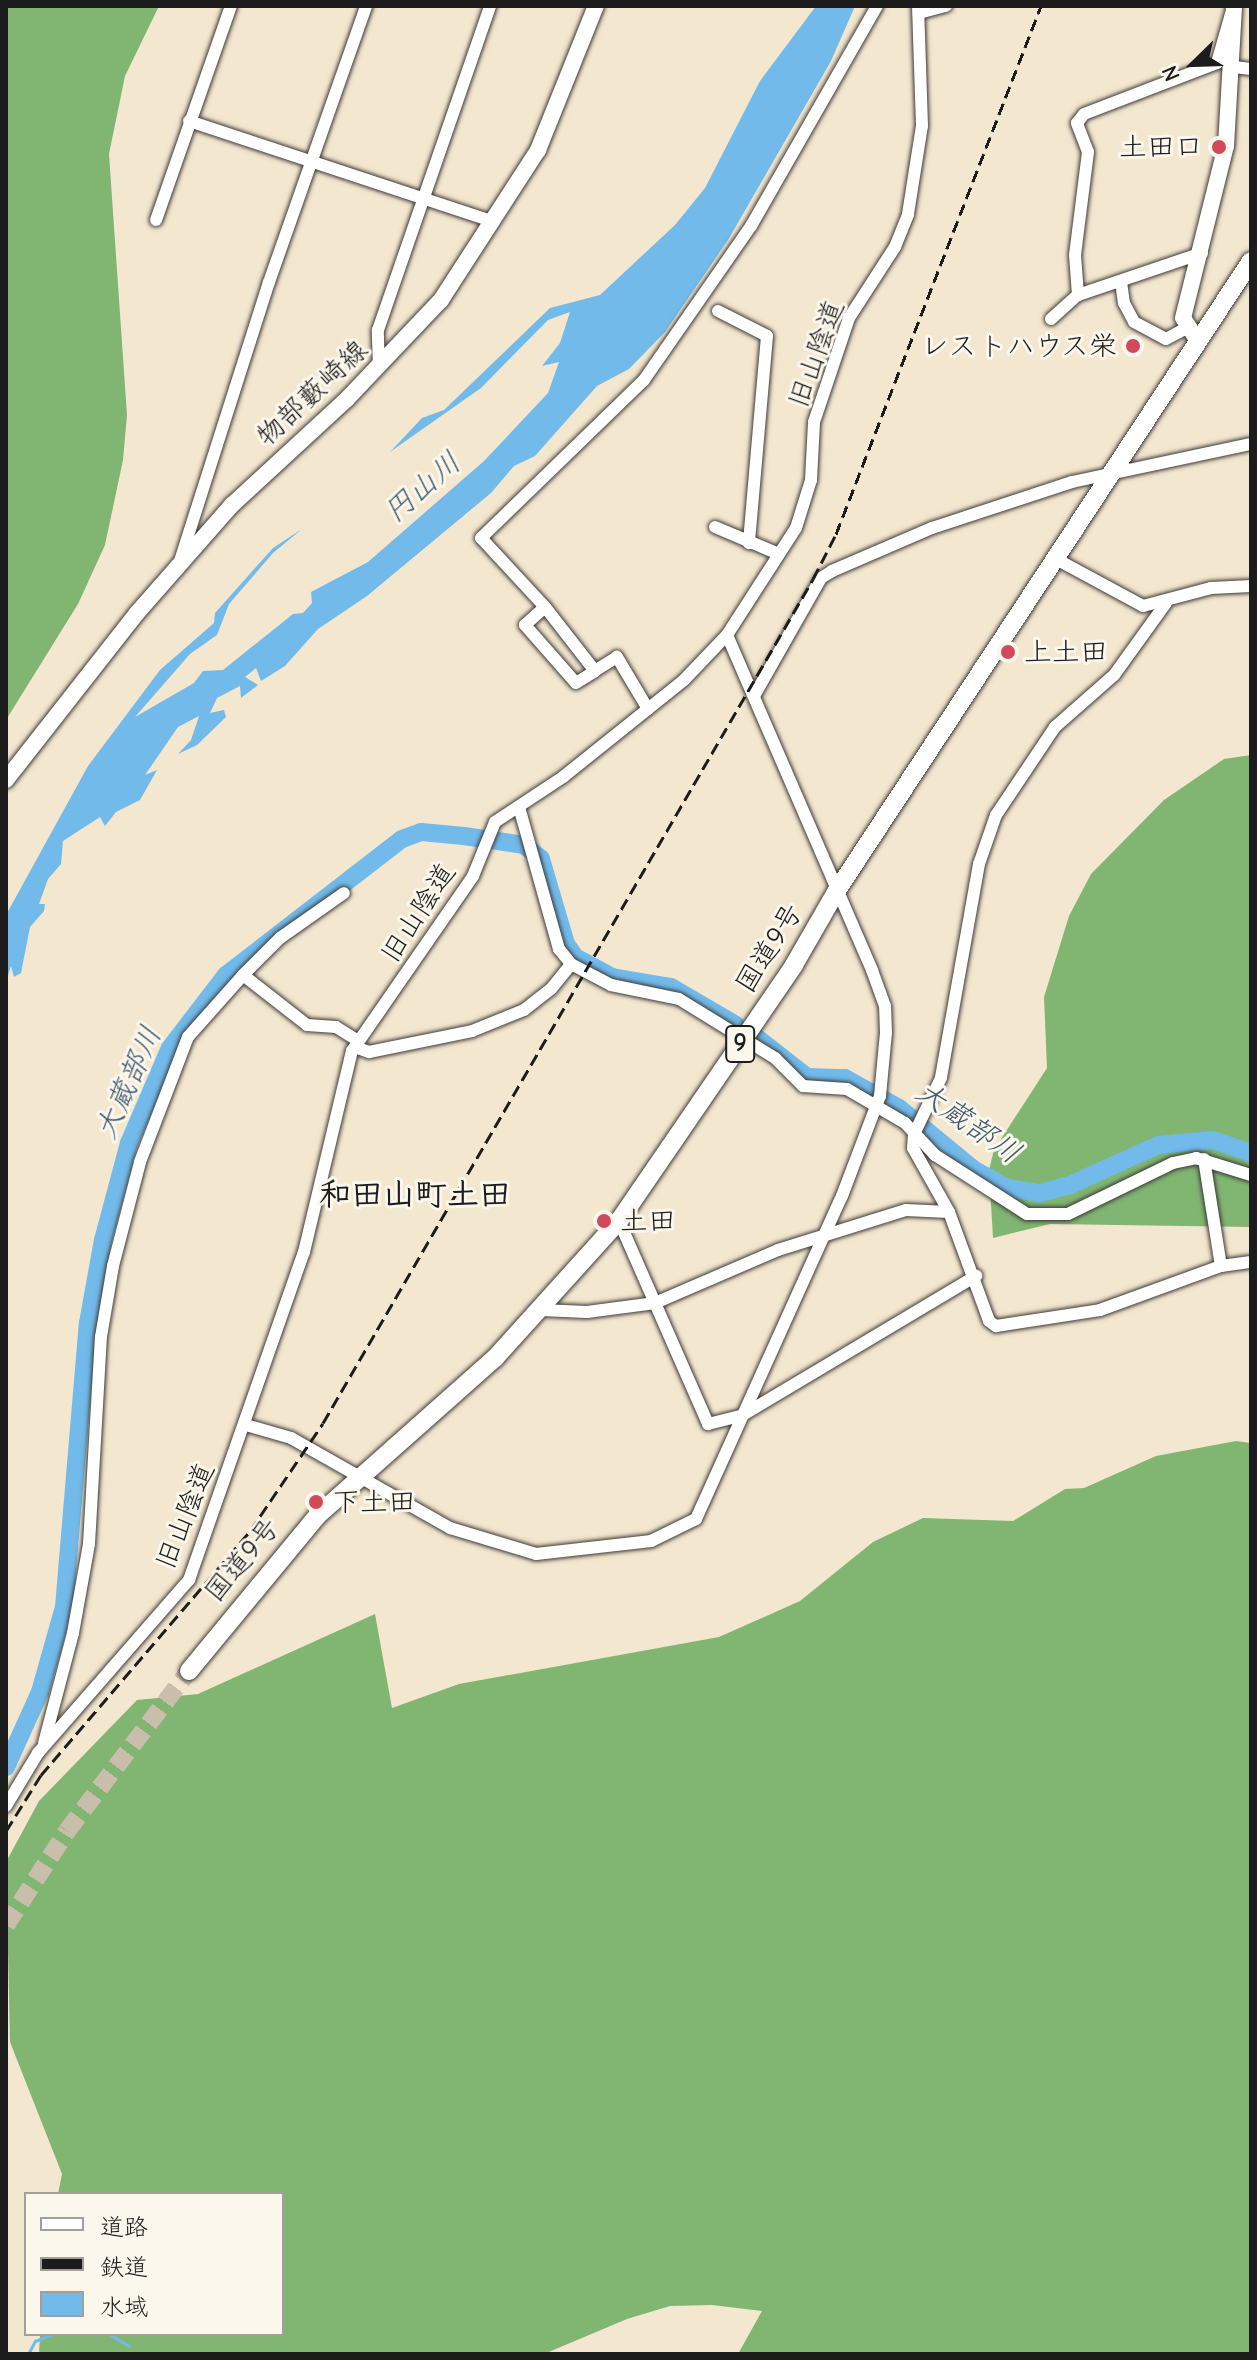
<!DOCTYPE html>
<html>
<head>
<meta charset="utf-8">
<style>
  body { margin:0 }
  #map { position:relative; width:1257px; height:2360px; overflow:hidden; background:#f4e7cf; font-family:"Comic Neue","Klee One",sans-serif }
  div>[style] { position:absolute }
  [style*='--x'] { left:calc(var(--x)*1px); top:calc(var(--y)*1px); width:calc(var(--w)*1px); rotate:calc(var(--a)*1deg) }
  .forest>* { inset:0; background:#80b672 }
  .water>* { inset:0; background:#71baea }
  .stream>* { height:3px; margin:-1.5px; padding:0 1.5px; transform-origin:1.5px; border-radius:1.5px; background:#71baea }
  .river>* { height:18px; margin:-9px; padding:0 9px; transform-origin:9px; border-radius:9px; background:#71baea }
  .highway-tunnel>* { height:18px; margin-top:-9px; transform-origin:0; background:repeating-linear-gradient(90deg,#c9beab 0 18px,transparent 0 27px) }
  .roads { filter:drop-shadow(0 0 2px #3c3a37) drop-shadow(0 0 2px #3c3a37) }
  .minor>* { height:12px; margin:-6px; padding:0 6px; transform-origin:6px; border-radius:6px; background:#fff }
  .major>* { height:16px; margin:-8px; padding:0 8px; transform-origin:8px; border-radius:8px; background:#fff }
  .highway>* { height:18px; margin:-9px; padding:0 9px; transform-origin:9px; border-radius:9px; background:#fff }
  .rail>* { height:3px; margin-top:-1.5px; transform-origin:0; background:repeating-linear-gradient(90deg,#1c1c1c 0 12px,transparent 0 18px) }
  .dots>* { width:22px; height:22px; translate:-50% -50%; box-sizing:border-box; border:4px solid #fbf7ec; border-radius:50% }
  span { translate:-50% -50%; white-space:nowrap; text-align:center; line-height:1.15; -webkit-text-stroke:6px #fbf7ec; paint-order:stroke }
  .shield-label span { padding:2px 6px; background:#fbf7ec; border:2px solid; border-radius:6px; -webkit-text-stroke-width:0 }
  .shield-label { font-size:26px; color:#1c1c1c; font-weight:700 }
  .poi-label { font-size:28px; color:#1c1c1c }
  .right { translate:-100% -50%; text-align:right }
  .left { translate:0 -50%; text-align:left }
  .street-label { font-size:28px; color:#1c1c1c }
  .water-label { font-size:30px; color:#3e5b6e; font-style:italic }
  .quarter-label { font-size:32px; color:#1c1c1c; font-weight:700 }
  .frame { position:absolute; inset:0; border:8px solid #1c1c1c; pointer-events:none }
  .legend { position:absolute; left:24px; top:2192px; width:260px; height:144px; box-sizing:border-box; background:#fbf7ec; border:2px solid #a29f99; margin:0; padding:10px 14px; list-style:none; font-size:24px; color:#1c1c1c }
  .legend li { display:flex; align-items:center; gap:16px; height:40px }
  .legend b { width:40px; border:2px solid #a29f99 }
  .north { position:absolute; left:1153px; top:24px; width:80px; height:80px; -webkit-text-stroke:6px #fbf7ec; paint-order:stroke; rotate:247deg; font-size:22px; font-weight:700; line-height:32px; text-align:center; color:#1c1c1c }
  .north::after { content:''; display:block; margin:auto; width:28px; height:36px; background:#1c1c1c; clip-path:polygon(50% 0,100% 100%,50% 72%,0 100%) }
</style>
</head>
<body>
<div id="map">
  <div class="forest">
    <i style="clip-path:polygon(6px 6px,159px 6px,125px 76px,109px 154px,127px 415px,123px 460px,105px 545px,78px 604px,6px 720px)"></i>
    <i style="clip-path:polygon(1251px 755px,1251px 1227px,1050px 1224px,993px 1238px,989px 1170px,994px 1150px,1047px 1068px,1044px 997px,1069px 916px,1091px 874px,1164px 800px,1224px 759px)"></i>
    <i style="clip-path:polygon(1236px 1441px,1251px 1443px,1251px 2354px,738px 2354px,762px 2311px,712px 2305px,670px 2306px,627px 2319px,544px 2354px,39px 2354px,40px 2334px,282px 2334px,282px 2194px,58px 2194px,62px 2174px,10px 2042px,6px 1862px,39px 1801px,137px 1700px,198px 1694px,375px 1614px,392px 1708px,459px 1684px,719px 1637px,800px 1601px,873px 1542px,923px 1518px,1013px 1521px,1065px 1489px,1084px 1488px,1156px 1456px)"></i>
  </div>
  <div class="water">
    <i style="clip-path:polygon(816px 6px,855px 6px,831px 61px,728px 240px,665px 332px,629px 369px,597px 386px,535px 456px,514px 466px,491px 493px,367px 596px,318px 629px,285px 666px,261px 681px,256px 668px,245px 677px,258px 685px,241px 698px,240px 686px,217px 698px,210px 713px,224px 710px,226px 717px,197px 745px,178px 754px,191px 740px,199px 716px,178px 727px,145px 775px,157px 770px,140px 800px,116px 812px,105px 826px,100px 817px,63px 841px,61px 864px,48px 879px,39px 904px,45px 904px,44px 911px,30px 927px,21px 973px,14px 977px,11px 966px,6px 982px,6px 915px,88px 766px,160px 670px,214px 623px,215px 613px,273px 548px,302px 529px,273px 553px,229px 604px,217px 635px,190px 654px,135px 717px,194px 683px,203px 671px,223px 670px,293px 614px,303px 613px,312px 603px,311px 592px,368px 562px,484px 461px,548px 393px,559px 362px,542px 366px,560px 343px,570px 312px,548px 320px,481px 388px,390px 452px,422px 418px,444px 410px,550px 308px,600px 295px,675px 225px,705px 188px,760px 81px)"></i>
  </div>
  <div class="stream">
    <i style="--x:109;--y:2334;--w:23;--a:31"></i>
    <i style="--x:28;--y:2354;--w:15;--a:-62"></i>
    <i style="--x:35;--y:2341;--w:19;--a:-21"></i>
  </div>
  <div class="river">
    <i style="--x:756;--y:1037;--w:65;--a:38.1"></i>
    <i style="--x:807;--y:1077;--w:38;--a:2"></i>
    <i style="--x:845;--y:1078;--w:62;--a:29.1"></i>
    <i style="--x:899;--y:1108;--w:96;--a:39.5"></i>
    <i style="--x:973;--y:1169;--w:39;--a:29"></i>
    <i style="--x:1007;--y:1188;--w:33;--a:9"></i>
    <i style="--x:1040;--y:1193;--w:31;--a:-15"></i>
    <i style="--x:1070;--y:1185;--w:97;--a:-24.4"></i>
    <i style="--x:1158;--y:1145;--w:55;--a:-5.2"></i>
    <i style="--x:1213;--y:1140;--w:40;--a:18.9"></i>
    <i style="--x:6;--y:1767;--w:82;--a:-65.6"></i>
    <i style="--x:40;--y:1692;--w:88;--a:-74.2"></i>
    <i style="--x:64;--y:1607;--w:285;--a:-85.2"></i>
    <i style="--x:88;--y:1323;--w:84;--a:-79.8"></i>
    <i style="--x:103;--y:1240;--w:100;--a:-75"></i>
    <i style="--x:129;--y:1143;--w:103;--a:-66.7"></i>
    <i style="--x:170;--y:1048;--w:92;--a:-52.5"></i>
    <i style="--x:226;--y:975;--w:222;--a:-37.7"></i>
    <i style="--x:402;--y:839;--w:20;--a:-20"></i>
    <i style="--x:421;--y:832;--w:43;--a:5.3"></i>
    <i style="--x:464;--y:836;--w:61;--a:8.5"></i>
    <i style="--x:524;--y:845;--w:22;--a:39"></i>
    <i style="--x:541;--y:859;--w:89;--a:73.6"></i>
    <i style="--x:566;--y:944;--w:16;--a:55"></i>
    <i style="--x:575;--y:957;--w:42;--a:28.4"></i>
    <i style="--x:612;--y:977;--w:60;--a:9.6"></i>
    <i style="--x:671;--y:987;--w:75;--a:30.3"></i>
  </div>
  <div class="highway-tunnel">
    <i style="--x:6;--y:1925;--w:112;--a:-57"></i>
    <i style="--x:67;--y:1831;--w:201;--a:-52.7"></i>
  </div>
  <div class="roads">
    <div class="minor">
      <i style="--x:919;--y:13;--w:28;--a:-15"></i>
      <i style="--x:1234;--y:67;--w:17;--a:7"></i>
      <i style="--x:189;--y:121;--w:321;--a:18.3"></i>
      <i style="--x:156;--y:220;--w:227;--a:-70.7"></i>
      <i style="--x:1121;--y:282;--w:21;--a:82"></i>
      <i style="--x:1124;--y:303;--w:21;--a:62"></i>
      <i style="--x:1134;--y:322;--w:36;--a:28"></i>
      <i style="--x:1166;--y:339;--w:21;--a:-28"></i>
      <i style="--x:1078;--y:295;--w:40;--a:-94.3"></i>
      <i style="--x:1075;--y:255;--w:104;--a:-82.8"></i>
      <i style="--x:1088;--y:152;--w:31;--a:-111"></i>
      <i style="--x:1077;--y:123;--w:11;--a:-52"></i>
      <i style="--x:1084;--y:114;--w:142;--a:-21"></i>
      <i style="--x:1217;--y:63;--w:51;--a:-74.1"></i>
      <i style="--x:718;--y:311;--w:55;--a:27"></i>
      <i style="--x:767;--y:336;--w:208;--a:95"></i>
      <i style="--x:1051;--y:319;--w:36;--a:-42"></i>
      <i style="--x:1078;--y:295;--w:131;--a:-18.7"></i>
      <i style="--x:379;--y:367;--w:37;--a:-92"></i>
      <i style="--x:378;--y:330;--w:343;--a:-70.9"></i>
      <i style="--x:715;--y:527;--w:69;--a:22.9"></i>
      <i style="--x:1056;--y:559;--w:99;--a:28.4"></i>
      <i style="--x:1143;--y:606;--w:70;--a:-14.8"></i>
      <i style="--x:1211;--y:588;--w:40;--a:-2.9"></i>
      <i style="--x:179;--y:564;--w:296;--a:-72.3"></i>
      <i style="--x:269;--y:282;--w:293;--a:-70.6"></i>
      <i style="--x:1166;--y:603;--w:89;--a:125.8"></i>
      <i style="--x:1114;--y:675;--w:79;--a:138.6"></i>
      <i style="--x:1055;--y:727;--w:106;--a:123.8"></i>
      <i style="--x:996;--y:815;--w:52;--a:109.1"></i>
      <i style="--x:979;--y:864;--w:217;--a:100.1"></i>
      <i style="--x:941;--y:1078;--w:62;--a:115.7"></i>
      <i style="--x:914;--y:1134;--w:14;--a:94"></i>
      <i style="--x:913;--y:1148;--w:73;--a:60.6"></i>
      <i style="--x:949;--y:1212;--w:116;--a:69.8"></i>
      <i style="--x:989;--y:1321;--w:9;--a:36"></i>
      <i style="--x:996;--y:1326;--w:105;--a:-8.7"></i>
      <i style="--x:1100;--y:1310;--w:129;--a:-20"></i>
      <i style="--x:1221;--y:1266;--w:30;--a:-8"></i>
      <i style="--x:545;--y:607;--w:27;--a:138"></i>
      <i style="--x:525;--y:625;--w:77;--a:48.7"></i>
      <i style="--x:576;--y:683;--w:22;--a:-32"></i>
      <i style="--x:754;--y:696;--w:136;--a:-60.4"></i>
      <i style="--x:821;--y:578;--w:13;--a:-32"></i>
      <i style="--x:832;--y:571;--w:109;--a:-23.3"></i>
      <i style="--x:932;--y:528;--w:147;--a:-18.2"></i>
      <i style="--x:1072;--y:482;--w:183;--a:-12"></i>
      <i style="--x:648;--y:709;--w:61;--a:-120.8"></i>
      <i style="--x:617;--y:657;--w:26;--a:148"></i>
      <i style="--x:595;--y:671;--w:81;--a:-128"></i>
      <i style="--x:545;--y:607;--w:94;--a:-132.8"></i>
      <i style="--x:481;--y:538;--w:227;--a:-44.1"></i>
      <i style="--x:644;--y:380;--w:188;--a:-55.2"></i>
      <i style="--x:751;--y:226;--w:254;--a:-60.2"></i>
      <i style="--x:519;--y:807;--w:148;--a:74.3"></i>
      <i style="--x:559;--y:949;--w:19;--a:51"></i>
      <i style="--x:571;--y:964;--w:45;--a:27.7"></i>
      <i style="--x:611;--y:985;--w:69;--a:11.6"></i>
      <i style="--x:679;--y:999;--w:113;--a:31.6"></i>
      <i style="--x:775;--y:1058;--w:40;--a:45"></i>
      <i style="--x:803;--y:1086;--w:44;--a:3.9"></i>
      <i style="--x:847;--y:1089;--w:67;--a:30.4"></i>
      <i style="--x:905;--y:1123;--w:44;--a:46.8"></i>
      <i style="--x:935;--y:1155;--w:109;--a:32.7"></i>
      <i style="--x:1027;--y:1214;--w:41;--a:0"></i>
      <i style="--x:1068;--y:1214;--w:117;--a:-25.9"></i>
      <i style="--x:1173;--y:1163;--w:24;--a:-12"></i>
      <i style="--x:1196;--y:1158;--w:58;--a:17.2"></i>
      <i style="--x:243;--y:975;--w:52;--a:-45"></i>
      <i style="--x:280;--y:938;--w:78;--a:-35.1"></i>
      <i style="--x:355;--y:1047;--w:15;--a:20"></i>
      <i style="--x:369;--y:1052;--w:105;--a:-11.5"></i>
      <i style="--x:472;--y:1031;--w:56;--a:-22"></i>
      <i style="--x:524;--y:1010;--w:34;--a:-38"></i>
      <i style="--x:551;--y:989;--w:32;--a:-51"></i>
      <i style="--x:1204;--y:1159;--w:108;--a:81"></i>
      <i style="--x:619;--y:1221;--w:222;--a:66.3"></i>
      <i style="--x:708;--y:1424;--w:34;--a:-14"></i>
      <i style="--x:741;--y:1416;--w:274;--a:-30.8"></i>
      <i style="--x:541;--y:1310;--w:46;--a:2.5"></i>
      <i style="--x:587;--y:1312;--w:69;--a:-7.5"></i>
      <i style="--x:655;--y:1303;--w:134;--a:-23.3"></i>
      <i style="--x:778;--y:1250;--w:134;--a:-17.4"></i>
      <i style="--x:906;--y:1210;--w:43;--a:2.7"></i>
      <i style="--x:246;--y:1425;--w:47;--a:16.1"></i>
      <i style="--x:291;--y:1438;--w:183;--a:29.5"></i>
      <i style="--x:450;--y:1528;--w:90;--a:16.8"></i>
      <i style="--x:536;--y:1554;--w:116;--a:-6.4"></i>
      <i style="--x:651;--y:1541;--w:50;--a:-26.1"></i>
      <i style="--x:696;--y:1519;--w:354;--a:-65.7"></i>
      <i style="--x:842;--y:1196;--w:107;--a:-69.2"></i>
      <i style="--x:880;--y:1096;--w:63;--a:-84.6"></i>
      <i style="--x:886;--y:1033;--w:27;--a:-92"></i>
      <i style="--x:885;--y:1006;--w:38;--a:-110"></i>
      <i style="--x:872;--y:970;--w:365;--a:-113.4"></i>
      <i style="--x:44;--y:1743;--w:114;--a:-75.2"></i>
      <i style="--x:73;--y:1633;--w:90;--a:-79.8"></i>
      <i style="--x:89;--y:1544;--w:207;--a:-86.7"></i>
      <i style="--x:101;--y:1337;--w:72;--a:-80.4"></i>
      <i style="--x:113;--y:1266;--w:107;--a:-75.4"></i>
      <i style="--x:140;--y:1162;--w:134;--a:-69"></i>
      <i style="--x:188;--y:1037;--w:83;--a:-48.4"></i>
      <i style="--x:243;--y:975;--w:81;--a:38"></i>
      <i style="--x:307;--y:1025;--w:29;--a:4"></i>
      <i style="--x:336;--y:1027;--w:26;--a:32"></i>
      <i style="--x:6;--y:1806;--w:62;--a:-58.9"></i>
      <i style="--x:38;--y:1753;--w:230;--a:-48.9"></i>
      <i style="--x:189;--y:1580;--w:348;--a:-70.7"></i>
      <i style="--x:304;--y:1252;--w:207;--a:-76.6"></i>
      <i style="--x:352;--y:1051;--w:213;--a:-55.3"></i>
      <i style="--x:473;--y:876;--w:58;--a:-67.8"></i>
      <i style="--x:495;--y:822;--w:82;--a:-33.5"></i>
      <i style="--x:563;--y:777;--w:155;--a:-38.7"></i>
      <i style="--x:684;--y:680;--w:62;--a:-46.3"></i>
      <i style="--x:727;--y:635;--w:127;--a:-57.2"></i>
      <i style="--x:796;--y:528;--w:50;--a:-72.6"></i>
      <i style="--x:811;--y:480;--w:58;--a:-87"></i>
      <i style="--x:814;--y:422;--w:110;--a:-71.4"></i>
      <i style="--x:849;--y:318;--w:85;--a:-57.1"></i>
      <i style="--x:895;--y:247;--w:35;--a:-68"></i>
      <i style="--x:908;--y:214;--w:89;--a:-81"></i>
      <i style="--x:922;--y:126;--w:120;--a:-91.9"></i>
    </div>
    <div class="major">
      <i style="--x:1198;--y:341;--w:27;--a:-123"></i>
      <i style="--x:1183;--y:318;--w:177;--a:-76"></i>
      <i style="--x:1226;--y:146;--w:140;--a:-86.7"></i>
      <i style="--x:6;--y:780;--w:212;--a:-51.9"></i>
      <i style="--x:137;--y:613;--w:144;--a:-48.7"></i>
      <i style="--x:232;--y:505;--w:156;--a:-42.7"></i>
      <i style="--x:347;--y:399;--w:137;--a:-46.5"></i>
      <i style="--x:441;--y:300;--w:179;--a:-57.1"></i>
      <i style="--x:538;--y:150;--w:155;--a:-68.1"></i>
    </div>
    <div class="highway">
      <i style="--x:189;--y:1671;--w:202;--a:-50.4"></i>
      <i style="--x:318;--y:1515;--w:237;--a:-41.6"></i>
      <i style="--x:495;--y:1358;--w:185;--a:-47.9"></i>
      <i style="--x:619;--y:1221;--w:310;--a:-55.6"></i>
      <i style="--x:794;--y:965;--w:84;--a:-60.1"></i>
      <i style="--x:836;--y:892;--w:755;--a:-56.67"></i>
    </div>
  </div>
  <div class="rail">
    <i style="--x:6;--y:1831;--w:66;--a:-58"></i>
    <i style="--x:41;--y:1775;--w:321;--a:-49.4"></i>
    <i style="--x:250;--y:1531;--w:130;--a:-55.9"></i>
    <i style="--x:323;--y:1423;--w:976;--a:-59.86"></i>
    <i style="--x:813;--y:579;--w:51;--a:-62.9"></i>
    <i style="--x:836;--y:534;--w:566;--a:-68.78"></i>
  </div>
  <div class="dots">
    <i style="left:1219px;top:147px;background:#d1495b"></i>
    <i style="left:1133px;top:346px;background:#d1495b"></i>
    <i style="left:1008px;top:652px;background:#d1495b"></i>
    <i style="left:604px;top:1221px;background:#d1495b"></i>
    <i style="left:316px;top:1502px;background:#d1495b"></i>
  </div>
  <div class="shield-label">
    <span style="left:740px;top:1044px">9</span>
  </div>
  <div class="poi-label">
    <span class="right" style="left:1203px;top:147px">土田口</span>
    <span class="right" style="left:1117px;top:346px">レストハウス栄</span>
    <span class="left" style="left:1024px;top:652px">上土田</span>
    <span class="left" style="left:620px;top:1221px">土田</span>
    <span class="left" style="left:332px;top:1502px">下土田</span>
  </div>
  <div class="street-label">
    <span style="left:816px;top:354px;rotate:-70deg">旧山陰道</span>
    <span style="left:312px;top:393px;rotate:-43deg">物部藪崎線</span>
    <span style="left:418px;top:913px;rotate:-57deg">旧山陰道</span>
    <span style="left:769px;top:948px;rotate:-58deg">国道9号</span>
    <span style="left:185px;top:1516px;rotate:-68deg">旧山陰道</span>
    <span style="left:242px;top:1560px;rotate:-50deg">国道9号</span>
  </div>
  <div class="water-label">
    <span style="left:423px;top:488px;rotate:-41deg">円山川</span>
    <span style="left:129px;top:1083px;rotate:-66deg">大蔵部川</span>
    <span style="left:968px;top:1123px;rotate:35deg">大蔵部川</span>
  </div>
  <div class="quarter-label">
    <span style="left:415px;top:1195px">和田山町土田</span>
  </div>
  <div class="frame"></div>
  <ul class="legend">
  <li><b style="height:10px;background:#fff"></b>道路</li>
  <li><b style="height:10px;background:#1c1c1c"></b>鉄道</li>
  <li><b style="height:22px;background:#71baea"></b>水域</li>
  </ul>
  <div class="north">N</div>
</div>
</body>
</html>
